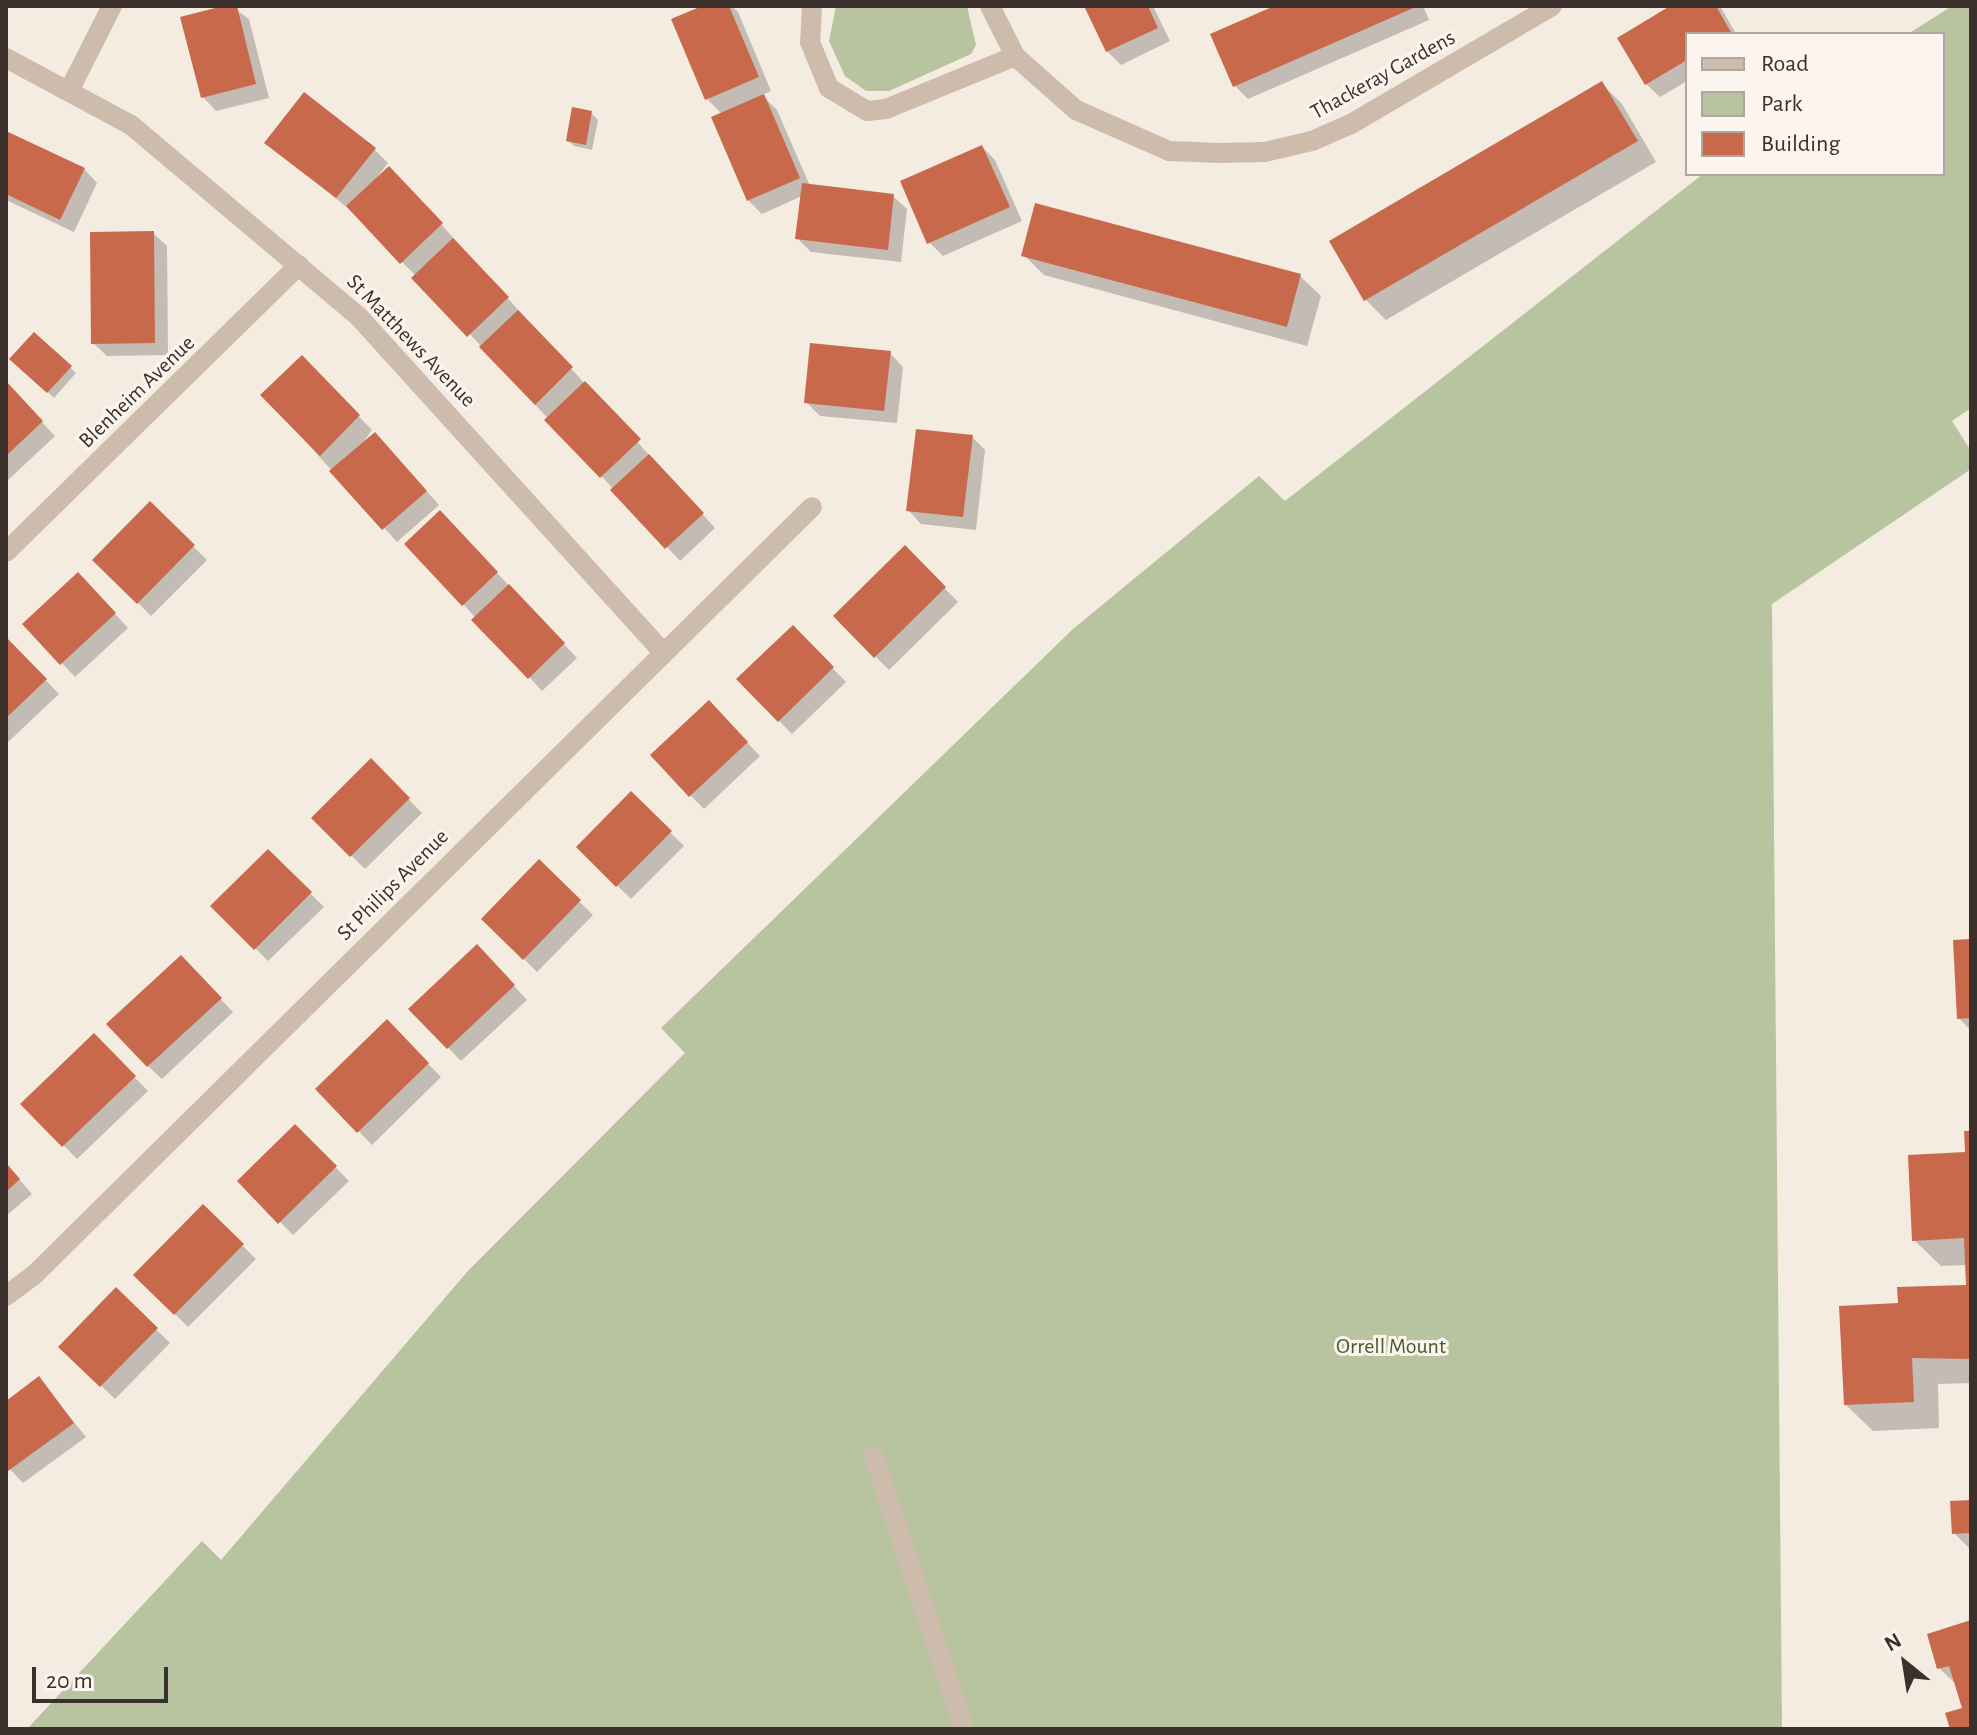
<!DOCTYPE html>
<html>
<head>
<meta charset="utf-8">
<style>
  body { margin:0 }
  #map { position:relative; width:1977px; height:1735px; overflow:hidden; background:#f4ebe1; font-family:"Alegreya Sans",sans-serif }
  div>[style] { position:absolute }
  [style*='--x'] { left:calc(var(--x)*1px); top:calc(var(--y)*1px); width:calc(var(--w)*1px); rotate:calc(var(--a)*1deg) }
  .green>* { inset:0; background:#b8c4a0 }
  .shadow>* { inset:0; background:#0003 }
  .building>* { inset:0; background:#c8694b }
  .minor>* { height:20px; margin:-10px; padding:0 10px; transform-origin:10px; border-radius:10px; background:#cdbbac }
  span { translate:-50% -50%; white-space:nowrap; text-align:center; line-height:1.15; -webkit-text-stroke:6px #fbf5ee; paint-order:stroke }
  .street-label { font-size:22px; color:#3b302b }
  .park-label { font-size:22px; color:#4a5a2e }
  .frame { position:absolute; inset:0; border:8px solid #3b302b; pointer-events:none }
  .legend { position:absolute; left:1685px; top:32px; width:260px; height:144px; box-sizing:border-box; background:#fbf5ee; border:2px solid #aea6a0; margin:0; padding:10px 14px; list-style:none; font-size:24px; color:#3b302b }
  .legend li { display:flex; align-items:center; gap:16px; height:40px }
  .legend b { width:40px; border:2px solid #aea6a0 }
  .north { position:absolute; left:1865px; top:1623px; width:80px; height:80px; -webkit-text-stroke:6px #fbf5ee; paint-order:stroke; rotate:330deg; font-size:22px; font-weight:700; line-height:32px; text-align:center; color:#3b302b }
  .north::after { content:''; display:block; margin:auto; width:28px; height:36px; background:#3b302b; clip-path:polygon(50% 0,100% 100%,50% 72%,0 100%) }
  .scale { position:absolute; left:32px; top:1667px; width:136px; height:36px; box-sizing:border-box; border:4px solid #3b302b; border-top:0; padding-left:10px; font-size:24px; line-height:28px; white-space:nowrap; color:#3b302b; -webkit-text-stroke:6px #fbf5ee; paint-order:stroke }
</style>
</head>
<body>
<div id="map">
  <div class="green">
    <i style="clip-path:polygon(836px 6px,967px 6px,976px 45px,971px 54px,889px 91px,866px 91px,845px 76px,829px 41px)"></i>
    <i style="clip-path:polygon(1952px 6px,1971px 6px,1971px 408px,1952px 421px,1971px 451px,1971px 469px,1772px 604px,1782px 1729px,27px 1729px,202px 1541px,221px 1560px,467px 1272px,685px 1053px,661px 1028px,1073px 629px,1259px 476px,1285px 501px,1703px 174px,1943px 174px,1943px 34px,1908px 34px)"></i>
  </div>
  <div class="shadow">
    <i style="clip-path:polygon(231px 6px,249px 19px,269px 98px,216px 111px,203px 97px)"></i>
    <i style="clip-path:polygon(707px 6px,732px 6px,738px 12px,771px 91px,762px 95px,777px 110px,810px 186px,893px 196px,907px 209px,901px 262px,811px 252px,797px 238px,802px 196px,762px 214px,748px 200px,722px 114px,707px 99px)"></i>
    <i style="clip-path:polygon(1086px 6px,1153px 6px,1170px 41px,1121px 65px,1107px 51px)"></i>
    <i style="clip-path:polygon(1279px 6px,1423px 6px,1429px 20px,1248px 99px,1235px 86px)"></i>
    <i style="clip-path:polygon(1674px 6px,1720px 6px,1736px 34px,1687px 34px,1687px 81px,1660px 97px,1646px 84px)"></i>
    <i style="clip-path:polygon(1602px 84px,1622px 104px,1656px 162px,1386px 320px,1366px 300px,1332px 242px)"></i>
    <i style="clip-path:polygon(591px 113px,598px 120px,592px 150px,574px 146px,568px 140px)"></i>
    <i style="clip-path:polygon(6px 133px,84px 169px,97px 183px,74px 232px,6px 200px)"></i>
    <i style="clip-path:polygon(267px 142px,375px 150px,388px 163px,378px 176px,403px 182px,715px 528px,680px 561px,416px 276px,350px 210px)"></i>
    <i style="clip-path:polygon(982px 147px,995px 160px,1022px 221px,943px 256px,929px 242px)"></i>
    <i style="clip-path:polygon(153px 233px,167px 246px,168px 355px,107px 356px,93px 343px)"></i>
    <i style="clip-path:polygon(1024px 255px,1300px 276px,1321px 296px,1307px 346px,1044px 275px)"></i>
    <i style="clip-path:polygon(34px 334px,76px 373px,54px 398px,12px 359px)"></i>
    <i style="clip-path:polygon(890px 353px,903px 367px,897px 423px,820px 416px,806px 402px)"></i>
    <i style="clip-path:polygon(302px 358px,372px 430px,360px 447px,388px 448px,439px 505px,397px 542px,263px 395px)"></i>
    <i style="clip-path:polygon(6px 384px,55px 436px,6px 482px)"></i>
    <i style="clip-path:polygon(972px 437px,985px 450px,976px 530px,921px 524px,908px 510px)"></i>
    <i style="clip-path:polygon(150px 504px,207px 560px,151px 616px,95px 560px)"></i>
    <i style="clip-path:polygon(453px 526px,577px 658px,542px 691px,463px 604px)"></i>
    <i style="clip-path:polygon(905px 548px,958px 602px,889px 670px,835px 616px)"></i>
    <i style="clip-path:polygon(91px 588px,128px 628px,75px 677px,25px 624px)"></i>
    <i style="clip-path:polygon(793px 628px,846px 682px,792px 734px,739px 680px)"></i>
    <i style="clip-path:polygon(6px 639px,59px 694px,6px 744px)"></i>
    <i style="clip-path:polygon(722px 716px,760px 756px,704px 809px,690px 795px)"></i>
    <i style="clip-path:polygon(371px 761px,422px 813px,365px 869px,313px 818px)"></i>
    <i style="clip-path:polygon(631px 794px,684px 846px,631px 899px,578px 847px)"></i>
    <i style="clip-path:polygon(268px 851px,324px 907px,268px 961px,213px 906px)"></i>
    <i style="clip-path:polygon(539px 862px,593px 915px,537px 972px,484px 919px)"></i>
    <i style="clip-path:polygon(1971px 941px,1971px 1031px,1959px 1018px)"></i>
    <i style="clip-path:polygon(490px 960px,527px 1000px,461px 1061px,411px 1009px)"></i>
    <i style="clip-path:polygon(194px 971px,233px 1012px,162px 1079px,148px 1066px)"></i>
    <i style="clip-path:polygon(387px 1022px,441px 1077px,372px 1145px,318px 1089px)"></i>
    <i style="clip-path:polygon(94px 1036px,148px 1091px,77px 1159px,23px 1104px)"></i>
    <i style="clip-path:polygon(295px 1126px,349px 1181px,293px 1235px,240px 1181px)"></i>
    <i style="clip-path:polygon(1971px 1133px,1971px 1383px,1938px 1384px,1939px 1428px,1873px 1431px,1846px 1405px,1900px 1305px,1968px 1287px,1967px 1265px,1941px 1266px,1914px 1240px,1967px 1154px)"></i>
    <i style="clip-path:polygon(6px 1164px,32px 1194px,6px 1216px)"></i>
    <i style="clip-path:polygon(203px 1207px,256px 1259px,188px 1327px,136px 1275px)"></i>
    <i style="clip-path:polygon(116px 1290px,170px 1343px,115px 1399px,61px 1347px)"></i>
    <i style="clip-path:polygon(39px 1379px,86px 1437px,23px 1483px,6px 1465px,6px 1404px)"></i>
    <i style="clip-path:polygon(1971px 1502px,1971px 1550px,1954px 1533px)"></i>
    <i style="clip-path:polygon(1971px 1622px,1971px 1729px,1952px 1729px,1964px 1709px,1957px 1685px,1939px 1668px)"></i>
  </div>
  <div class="building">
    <i style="clip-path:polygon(223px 6px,237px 6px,256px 84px,201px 98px,180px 17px)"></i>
    <i style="clip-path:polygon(702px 6px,729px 6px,759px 77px,705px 100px,671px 19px)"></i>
    <i style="clip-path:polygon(1084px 6px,1148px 6px,1158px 28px,1106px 52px)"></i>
    <i style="clip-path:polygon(1274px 6px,1418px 6px,1233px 87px,1210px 34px)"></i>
    <i style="clip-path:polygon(1670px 6px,1716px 6px,1732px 34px,1687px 34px,1687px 60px,1645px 85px,1617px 38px)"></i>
    <i style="clip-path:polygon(1602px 81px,1638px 141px,1364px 301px,1329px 241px)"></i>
    <i style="clip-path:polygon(304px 92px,376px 148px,336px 198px,264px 143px)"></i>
    <i style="clip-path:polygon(764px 94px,800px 178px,747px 201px,711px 117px)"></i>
    <i style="clip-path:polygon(572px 107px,592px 111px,586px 145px,566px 141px)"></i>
    <i style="clip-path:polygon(6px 131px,85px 168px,60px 220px,6px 194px)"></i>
    <i style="clip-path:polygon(982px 145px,1010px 207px,927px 244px,900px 181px)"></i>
    <i style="clip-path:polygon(389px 166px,443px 223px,400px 264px,346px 206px)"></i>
    <i style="clip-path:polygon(802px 183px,894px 194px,888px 250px,795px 239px)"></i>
    <i style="clip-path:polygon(1035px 203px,1301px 274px,1287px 327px,1021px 256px)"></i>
    <i style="clip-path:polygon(154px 231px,155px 343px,91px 344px,90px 232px)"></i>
    <i style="clip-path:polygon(453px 238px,509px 297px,467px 337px,411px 278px)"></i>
    <i style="clip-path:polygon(518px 310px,573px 367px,535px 405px,479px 347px)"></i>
    <i style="clip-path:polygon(34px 332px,72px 366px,47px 393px,9px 359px)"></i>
    <i style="clip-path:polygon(810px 343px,891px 351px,884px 411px,804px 403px)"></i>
    <i style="clip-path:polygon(302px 355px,360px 415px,320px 456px,260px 395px)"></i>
    <i style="clip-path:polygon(6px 381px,43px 421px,6px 456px)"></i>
    <i style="clip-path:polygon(585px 381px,641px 439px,600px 478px,544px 420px)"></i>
    <i style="clip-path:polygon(916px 429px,973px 435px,963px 517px,906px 511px)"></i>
    <i style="clip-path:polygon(375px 432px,427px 491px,382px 530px,329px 471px)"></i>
    <i style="clip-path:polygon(649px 454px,704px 513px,665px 549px,610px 490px)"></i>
    <i style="clip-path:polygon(150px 501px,195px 545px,137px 604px,92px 560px)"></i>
    <i style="clip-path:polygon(440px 510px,498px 572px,462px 606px,404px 544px)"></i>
    <i style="clip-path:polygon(905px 545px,946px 587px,874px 658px,833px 616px)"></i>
    <i style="clip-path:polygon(78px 572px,116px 613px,60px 665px,22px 624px)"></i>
    <i style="clip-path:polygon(509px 584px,565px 643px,528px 679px,471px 620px)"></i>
    <i style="clip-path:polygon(793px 625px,834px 667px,778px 722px,736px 679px)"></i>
    <i style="clip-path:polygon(6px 637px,47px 679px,6px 718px)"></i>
    <i style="clip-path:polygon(709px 700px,748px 742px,689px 797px,650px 755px)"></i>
    <i style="clip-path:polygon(371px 758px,410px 798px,350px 857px,311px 818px)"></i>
    <i style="clip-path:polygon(631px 791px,672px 831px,616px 887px,576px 847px)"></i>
    <i style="clip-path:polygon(268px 849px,312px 892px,254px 950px,210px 906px)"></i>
    <i style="clip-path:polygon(539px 859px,581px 900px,523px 960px,481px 919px)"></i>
    <i style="clip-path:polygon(1971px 939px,1971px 1018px,1957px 1019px,1953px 940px)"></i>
    <i style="clip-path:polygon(477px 944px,515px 985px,447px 1049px,408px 1009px)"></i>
    <i style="clip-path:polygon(181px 955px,222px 998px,147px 1067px,106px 1024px)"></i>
    <i style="clip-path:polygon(387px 1019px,429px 1063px,357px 1133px,315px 1089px)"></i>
    <i style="clip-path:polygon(94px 1033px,136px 1076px,62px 1147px,20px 1104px)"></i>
    <i style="clip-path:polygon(295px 1124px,337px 1166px,278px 1224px,237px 1181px)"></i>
    <i style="clip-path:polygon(1964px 1131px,1971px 1131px,1971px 1359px,1912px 1358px,1914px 1402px,1844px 1405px,1839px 1306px,1898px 1303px,1897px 1287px,1966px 1285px,1964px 1238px,1912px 1241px,1908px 1155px,1965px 1152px)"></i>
    <i style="clip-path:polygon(6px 1163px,20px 1179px,6px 1192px)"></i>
    <i style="clip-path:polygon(203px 1204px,244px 1244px,174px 1315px,133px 1275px)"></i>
    <i style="clip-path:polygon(116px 1287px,158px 1328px,100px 1387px,58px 1347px)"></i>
    <i style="clip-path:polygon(39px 1376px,74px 1423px,8px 1471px,6px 1401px)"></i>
    <i style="clip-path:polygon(1971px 1500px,1971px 1533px,1952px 1534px,1950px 1501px)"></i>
    <i style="clip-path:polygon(1971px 1620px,1971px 1729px,1950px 1729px,1945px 1713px,1962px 1708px,1949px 1666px,1937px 1669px,1927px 1634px)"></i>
  </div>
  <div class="minor">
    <i style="--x:812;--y:6;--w:36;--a:93"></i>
    <i style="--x:810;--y:42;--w:50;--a:67.6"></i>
    <i style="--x:829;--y:88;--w:44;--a:31.2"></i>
    <i style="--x:867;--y:111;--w:19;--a:-6"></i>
    <i style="--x:886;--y:109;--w:139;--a:-22.3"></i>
    <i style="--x:990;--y:6;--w:56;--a:63.4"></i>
    <i style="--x:1015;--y:56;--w:81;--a:41.5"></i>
    <i style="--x:1076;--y:110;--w:102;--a:23.8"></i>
    <i style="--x:1169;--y:151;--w:50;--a:2.3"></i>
    <i style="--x:1219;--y:153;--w:46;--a:-1.2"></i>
    <i style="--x:1265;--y:152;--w:48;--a:-13.2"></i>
    <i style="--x:1312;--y:141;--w:43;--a:-23.6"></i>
    <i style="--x:1351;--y:124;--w:233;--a:-30.4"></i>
    <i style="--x:6;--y:58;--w:142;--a:28.2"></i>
    <i style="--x:131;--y:125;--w:298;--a:40.1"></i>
    <i style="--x:359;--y:317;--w:451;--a:47.8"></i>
    <i style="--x:70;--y:89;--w:93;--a:-63.2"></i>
    <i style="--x:6;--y:552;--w:410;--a:-44.4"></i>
    <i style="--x:6;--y:1296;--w:35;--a:-37"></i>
    <i style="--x:34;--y:1275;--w:1093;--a:-44.63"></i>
    <i style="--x:874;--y:1456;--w:287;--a:71.8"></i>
  </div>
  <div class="street-label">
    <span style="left:1383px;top:75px;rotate:-29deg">Thackeray Gardens</span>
    <span style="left:411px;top:341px;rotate:46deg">St Matthews Avenue</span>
    <span style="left:137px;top:392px;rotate:-44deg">Blenheim Avenue</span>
    <span style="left:393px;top:885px;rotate:-45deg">St Philips Avenue</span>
  </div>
  <div class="park-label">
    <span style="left:1391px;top:1347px">Orrell Mount</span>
  </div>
  <div class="frame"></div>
  <ul class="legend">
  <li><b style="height:10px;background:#cdbbac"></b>Road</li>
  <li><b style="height:22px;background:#b8c4a0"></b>Park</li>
  <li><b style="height:22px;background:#c8694b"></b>Building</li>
  </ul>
  <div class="north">N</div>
  <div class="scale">20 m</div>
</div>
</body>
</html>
